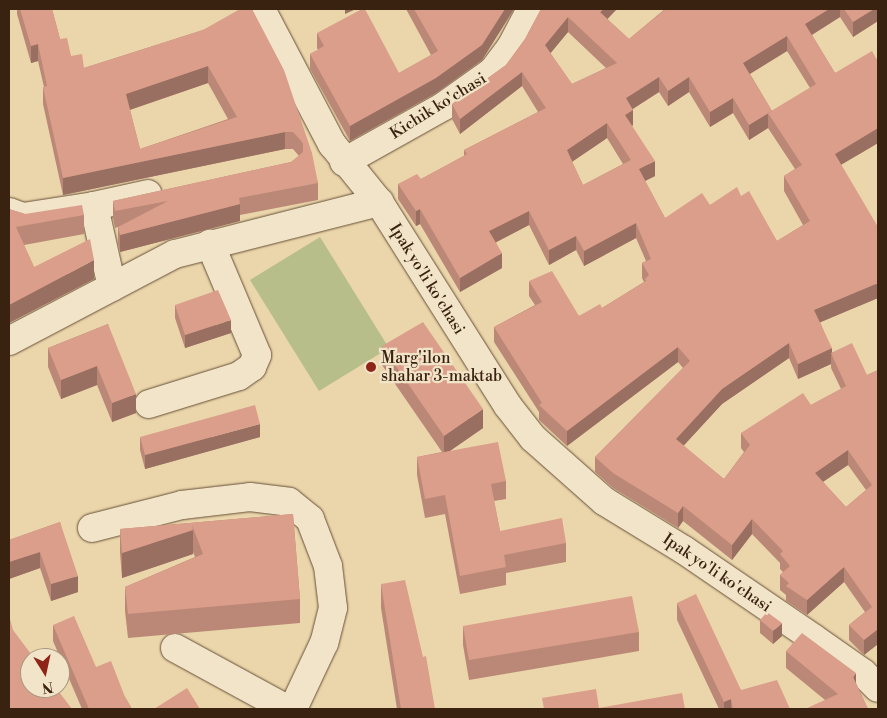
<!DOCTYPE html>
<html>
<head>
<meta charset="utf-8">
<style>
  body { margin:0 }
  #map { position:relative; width:887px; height:718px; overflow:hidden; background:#ebd6ab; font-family:"Libre Bodoni",serif }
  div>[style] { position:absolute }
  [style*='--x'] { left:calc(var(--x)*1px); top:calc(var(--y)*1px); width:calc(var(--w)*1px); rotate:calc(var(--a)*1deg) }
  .green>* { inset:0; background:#b7be89 }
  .roads { filter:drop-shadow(0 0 1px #664f38) drop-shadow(0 0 1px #664f38) }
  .minor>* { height:28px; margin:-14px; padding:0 14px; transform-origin:14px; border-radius:14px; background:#f2e4c8 }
  .wall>* { inset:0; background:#b87 }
  .shaded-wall>* { inset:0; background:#996f61 }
  .building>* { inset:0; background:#da9e8a }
  .dots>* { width:14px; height:14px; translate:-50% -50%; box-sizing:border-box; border:2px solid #f2e4c8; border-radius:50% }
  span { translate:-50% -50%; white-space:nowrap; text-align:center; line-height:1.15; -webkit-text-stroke:4.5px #f2e4c8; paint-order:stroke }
  .street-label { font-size:16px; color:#3a2211 }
  .poi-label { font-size:16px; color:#3a2211 }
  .left { translate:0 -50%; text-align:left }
  .frame { position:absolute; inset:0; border:10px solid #3a2211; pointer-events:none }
  .north { position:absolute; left:20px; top:648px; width:50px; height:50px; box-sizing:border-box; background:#f2e4c8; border:1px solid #a8967f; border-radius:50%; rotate:170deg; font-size:14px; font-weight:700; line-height:20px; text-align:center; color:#3a2211 }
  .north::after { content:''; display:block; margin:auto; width:18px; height:22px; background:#8f2418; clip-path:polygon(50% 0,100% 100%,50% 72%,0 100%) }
</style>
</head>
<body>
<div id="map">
  <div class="green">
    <i style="clip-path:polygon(320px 237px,389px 348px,319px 391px,250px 280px)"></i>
  </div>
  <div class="roads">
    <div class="minor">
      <i style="--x:261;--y:9;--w:153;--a:62.3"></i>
      <i style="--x:332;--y:144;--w:75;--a:51"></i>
      <i style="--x:379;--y:202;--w:241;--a:57.7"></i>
      <i style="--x:508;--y:406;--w:41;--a:52"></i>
      <i style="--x:533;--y:438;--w:95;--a:41.6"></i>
      <i style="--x:604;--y:501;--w:94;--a:31.5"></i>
      <i style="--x:684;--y:550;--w:156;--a:34.3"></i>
      <i style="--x:813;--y:638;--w:61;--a:35"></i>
      <i style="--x:863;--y:673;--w:21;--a:45"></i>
      <i style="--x:344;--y:162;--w:115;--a:-29.2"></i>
      <i style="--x:444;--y:106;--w:60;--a:-35.5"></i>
      <i style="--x:493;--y:71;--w:30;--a:-53"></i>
      <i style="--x:511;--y:47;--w:43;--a:-62.2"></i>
      <i style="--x:94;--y:206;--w:55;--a:-12.5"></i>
      <i style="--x:9;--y:212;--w:15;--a:20"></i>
      <i style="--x:23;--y:217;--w:72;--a:-8.8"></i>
      <i style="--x:94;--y:206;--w:83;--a:77.5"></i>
      <i style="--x:9;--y:341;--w:187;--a:-27.7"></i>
      <i style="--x:175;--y:254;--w:211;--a:-14.3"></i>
      <i style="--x:149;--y:404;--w:94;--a:-17.3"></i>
      <i style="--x:239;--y:376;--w:16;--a:-35"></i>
      <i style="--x:252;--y:367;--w:13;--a:-67"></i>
      <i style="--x:257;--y:355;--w:121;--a:-112.9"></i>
      <i style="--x:92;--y:528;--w:93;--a:-14.3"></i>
      <i style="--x:182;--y:505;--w:68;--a:-6.7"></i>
      <i style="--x:250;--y:497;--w:39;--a:7"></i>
      <i style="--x:289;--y:502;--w:27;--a:39"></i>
      <i style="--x:310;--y:519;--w:50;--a:69"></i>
      <i style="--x:328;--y:566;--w:42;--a:83.2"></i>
      <i style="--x:333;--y:608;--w:36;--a:104"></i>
      <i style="--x:324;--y:643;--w:73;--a:115.2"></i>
      <i style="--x:175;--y:648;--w:128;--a:28.6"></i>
    </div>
  </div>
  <div class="wall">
    <i style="clip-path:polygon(evenodd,17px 9px,52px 9px,60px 39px,71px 56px,84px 68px,203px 30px,252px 9px,318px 183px,318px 200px,240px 215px,240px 221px,120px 252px,118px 244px,118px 227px,115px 228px,113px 218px,113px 201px,291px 162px,299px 156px,293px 149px,285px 149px,63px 195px,43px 104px,43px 87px,44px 87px,38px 61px,31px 63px,17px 14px,17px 9px,208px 83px,228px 119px,140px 149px,130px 110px,208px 83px)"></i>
    <i style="clip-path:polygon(406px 9px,514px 9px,482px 60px,436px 93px,350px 141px,310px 69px,310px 54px,318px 50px,317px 48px,317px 33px,399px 73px,431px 55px)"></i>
    <i style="clip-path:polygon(evenodd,541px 9px,607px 19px,629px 39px,665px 9px,878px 9px,878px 21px,853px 37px,840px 17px,812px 35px,835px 73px,878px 59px,878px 143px,841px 165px,878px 298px,820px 322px,832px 352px,867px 375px,878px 370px,878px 644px,864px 655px,849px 640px,849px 625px,865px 612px,844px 582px,807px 615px,786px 601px,786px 595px,780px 590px,780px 575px,783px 572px,780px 569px,780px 563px,752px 534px,732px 560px,683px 521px,678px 528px,613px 488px,595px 472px,595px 457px,683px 368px,678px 362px,567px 446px,539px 420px,539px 412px,494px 342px,494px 327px,535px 305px,529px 296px,529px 281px,579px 316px,602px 308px,644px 282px,642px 278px,642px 263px,646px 261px,636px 238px,584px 266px,576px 250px,549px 265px,529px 225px,496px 242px,502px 268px,460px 292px,420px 224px,416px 226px,398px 199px,398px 184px,421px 179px,464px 156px,464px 150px,538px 112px,522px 86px,460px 134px,452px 119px,452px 104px,506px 65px,525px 39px,541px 9px,568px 32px,606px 68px,572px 84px,550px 53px,568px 32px,541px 9px,787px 51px,810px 88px,772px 111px,750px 74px,787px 51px,541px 9px,659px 92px,668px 106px,689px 92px,710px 127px,733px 113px,749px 140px,768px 128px,795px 169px,784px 176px,784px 191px,803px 225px,777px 241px,741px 196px,665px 218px,645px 181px,655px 176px,632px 126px,633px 125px,633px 109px,659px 92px,541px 9px,607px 138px,623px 164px,583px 185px,572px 162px,607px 138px,541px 9px,789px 358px,798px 379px,831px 364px,831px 368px,841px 389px,811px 405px,741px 433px,741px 448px,744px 452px,724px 479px,683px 446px,722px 404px,789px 358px,541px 9px,848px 465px,866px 490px,846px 507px,823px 482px,848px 465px)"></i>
    <i style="clip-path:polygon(9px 209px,25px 214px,84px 215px,84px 234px,24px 245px,34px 267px,94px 279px,9px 323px)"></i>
    <i style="clip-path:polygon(175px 305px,231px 333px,185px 348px,175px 318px)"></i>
    <i style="clip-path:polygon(108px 324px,136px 413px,112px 422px,97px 385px,61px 399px,48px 367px,48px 348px)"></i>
    <i style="clip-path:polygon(382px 346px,483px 428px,450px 451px,506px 481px,506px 499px,494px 501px,500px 531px,566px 543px,566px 562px,506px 573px,506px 585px,460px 594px,445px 514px,425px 518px,417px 475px,417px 457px,442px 452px,382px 365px)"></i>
    <i style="clip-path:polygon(140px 437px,260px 437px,145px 469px,140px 450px)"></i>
    <i style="clip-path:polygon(293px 514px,300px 599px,300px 623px,128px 638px,125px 611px,125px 587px,195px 557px,193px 552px,193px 554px,122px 578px,120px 553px,120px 529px)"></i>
    <i style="clip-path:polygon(60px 522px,78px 592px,51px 601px,40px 568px,9px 579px,9px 540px)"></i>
    <i style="clip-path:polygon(381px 584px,435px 709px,397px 709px,381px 608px)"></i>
    <i style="clip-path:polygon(677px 603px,741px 690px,790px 709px,719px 709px,677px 620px)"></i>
    <i style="clip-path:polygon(760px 620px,782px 636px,773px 644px,760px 633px)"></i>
    <i style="clip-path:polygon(53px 625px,96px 667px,125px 697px,132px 709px,82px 709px,53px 641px)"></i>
    <i style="clip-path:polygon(463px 626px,639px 632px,639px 651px,469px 680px,463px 645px)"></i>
    <i style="clip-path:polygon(786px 651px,856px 683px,868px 709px,825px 700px,786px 668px)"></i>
  </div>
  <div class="shaded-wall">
    <i style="clip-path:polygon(345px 9px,356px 9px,345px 14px)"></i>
    <i style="clip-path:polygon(505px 9px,514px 9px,482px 60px,436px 93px,350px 141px,350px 126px)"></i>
    <i style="clip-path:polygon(603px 9px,617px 9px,600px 27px,600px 12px)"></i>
    <i style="clip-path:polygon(829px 9px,840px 9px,840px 17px,805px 39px,805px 24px)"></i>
    <i style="clip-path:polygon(874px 9px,878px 9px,878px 21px,853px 37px,853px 22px)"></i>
    <i style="clip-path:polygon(568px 17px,568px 32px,545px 60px,545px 45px)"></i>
    <i style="clip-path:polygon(787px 36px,787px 51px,743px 78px,743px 63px)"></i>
    <i style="clip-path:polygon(38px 44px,38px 61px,31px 63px,31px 46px)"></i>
    <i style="clip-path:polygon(208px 66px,208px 83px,126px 111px,126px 94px)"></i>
    <i style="clip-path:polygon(522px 72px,522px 86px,460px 134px,460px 119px)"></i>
    <i style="clip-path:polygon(659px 77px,659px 92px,626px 113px,626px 98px)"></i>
    <i style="clip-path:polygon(689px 77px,689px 92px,668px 106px,668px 91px)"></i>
    <i style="clip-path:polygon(733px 98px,733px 113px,710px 127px,710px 112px)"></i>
    <i style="clip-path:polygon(633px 110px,633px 125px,625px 130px,625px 115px)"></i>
    <i style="clip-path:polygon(768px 113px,768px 128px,749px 140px,749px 125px)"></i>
    <i style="clip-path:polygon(607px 123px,607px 138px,567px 165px,567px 150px)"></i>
    <i style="clip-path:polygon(878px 128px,878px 143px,835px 168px,835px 154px)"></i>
    <i style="clip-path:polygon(285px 132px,285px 149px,63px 195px,63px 178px)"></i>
    <i style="clip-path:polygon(655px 161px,655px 176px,639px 184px,639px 169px)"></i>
    <i style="clip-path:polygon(240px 204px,240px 221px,120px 252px,120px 235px)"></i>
    <i style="clip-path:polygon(420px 209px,420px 224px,416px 226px,416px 211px)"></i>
    <i style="clip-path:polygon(529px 211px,529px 225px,489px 246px,489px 231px)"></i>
    <i style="clip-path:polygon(636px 223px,636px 238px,584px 266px,584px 251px)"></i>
    <i style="clip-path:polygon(576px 236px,576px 250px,549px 265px,549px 250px)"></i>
    <i style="clip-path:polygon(502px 253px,502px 268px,460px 292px,460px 278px)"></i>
    <i style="clip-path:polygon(94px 260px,94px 279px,9px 323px,9px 305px)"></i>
    <i style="clip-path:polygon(878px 283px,878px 298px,814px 325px,814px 310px)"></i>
    <i style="clip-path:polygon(231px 320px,231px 333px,185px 348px,185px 335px)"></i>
    <i style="clip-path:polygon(789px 343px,789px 358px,722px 404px,676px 454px,676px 439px,722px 389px)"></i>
    <i style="clip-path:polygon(678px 347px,678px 362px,567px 446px,567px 431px)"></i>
    <i style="clip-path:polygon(832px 348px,832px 356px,831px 353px,831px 364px,798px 379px,798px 364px)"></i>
    <i style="clip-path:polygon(97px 366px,97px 385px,61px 399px,61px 380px)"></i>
    <i style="clip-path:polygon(136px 394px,136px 413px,112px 422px,112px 403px)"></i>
    <i style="clip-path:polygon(483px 409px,483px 428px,444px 455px,444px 436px)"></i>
    <i style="clip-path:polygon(260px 424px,260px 437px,145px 469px,145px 455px)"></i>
    <i style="clip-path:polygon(848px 450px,848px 465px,815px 487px,815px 473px)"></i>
    <i style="clip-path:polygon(683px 506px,683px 521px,678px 528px,678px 513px)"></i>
    <i style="clip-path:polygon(752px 519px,752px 534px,732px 560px,732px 545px)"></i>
    <i style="clip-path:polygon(193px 530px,193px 554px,122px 578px,122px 553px)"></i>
    <i style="clip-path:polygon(40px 552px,40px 568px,9px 579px,9px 562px)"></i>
    <i style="clip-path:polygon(844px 567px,844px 582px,807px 615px,807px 600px)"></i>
    <i style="clip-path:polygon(78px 576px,78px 592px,51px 601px,51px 584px)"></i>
    <i style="clip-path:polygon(782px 623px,782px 636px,773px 644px,773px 631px)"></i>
    <i style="clip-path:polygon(878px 629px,878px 644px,864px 655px,864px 640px)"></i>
    <i style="clip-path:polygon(856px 673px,856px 690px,853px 677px)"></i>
    <i style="clip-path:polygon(731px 699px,731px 709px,724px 709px,724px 702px)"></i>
  </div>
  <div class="building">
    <i style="clip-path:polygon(evenodd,20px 9px,52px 9px,60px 39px,67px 38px,71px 56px,82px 54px,84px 68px,203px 30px,240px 9px,252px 9px,284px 70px,312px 153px,318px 183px,239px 198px,240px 204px,120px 235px,118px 227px,168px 201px,115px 211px,113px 201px,291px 162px,303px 152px,303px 143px,293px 132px,285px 132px,63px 178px,43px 87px,47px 86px,38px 44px,31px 46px,20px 9px,208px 66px,237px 117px,140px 149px,126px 94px,208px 66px)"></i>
    <i style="clip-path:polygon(362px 9px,365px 9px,399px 73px,438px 51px,414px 9px,505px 9px,482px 45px,436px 78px,350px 126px,310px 54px,324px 46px,317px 33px)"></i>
    <i style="clip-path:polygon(evenodd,541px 9px,603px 9px,600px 12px,629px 39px,666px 9px,829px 9px,805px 24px,835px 73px,872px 51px,877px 60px,878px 59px,878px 128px,835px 154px,878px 227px,878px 283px,814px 310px,832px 348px,798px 364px,789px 343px,722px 389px,676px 439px,724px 479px,750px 445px,741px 433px,803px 393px,811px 405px,846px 386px,831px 353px,852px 343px,867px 375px,878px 370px,878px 629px,864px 640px,849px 625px,872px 607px,844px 567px,807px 600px,786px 586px,789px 583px,780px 575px,790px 566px,780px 554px,783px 551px,752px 519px,732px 545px,683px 506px,678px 513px,613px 473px,595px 457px,690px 361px,678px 347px,567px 431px,539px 405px,542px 403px,494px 327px,542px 302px,529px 281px,552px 271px,579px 316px,600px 304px,602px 308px,646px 281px,645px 279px,649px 275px,642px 263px,651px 259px,636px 223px,584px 251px,576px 236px,549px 250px,529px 211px,489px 231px,502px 253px,460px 278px,420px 209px,416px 211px,398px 184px,417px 174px,421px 179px,467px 154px,464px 150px,546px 108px,522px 72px,460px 119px,452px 104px,506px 65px,525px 39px,541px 9px,568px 17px,617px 63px,572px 84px,545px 45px,568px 17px,541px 9px,787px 36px,816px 84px,768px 113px,802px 165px,784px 176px,810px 221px,777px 241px,749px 191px,741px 196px,737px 187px,710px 205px,702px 193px,665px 218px,639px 169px,655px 161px,625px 115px,633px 110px,626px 98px,659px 77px,668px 91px,689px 77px,710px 112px,733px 98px,749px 125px,772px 111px,743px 63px,787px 36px,541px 9px,607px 123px,631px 160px,583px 185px,567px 150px,607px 123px,541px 9px,848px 450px,872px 485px,846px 507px,815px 473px,848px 450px)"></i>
    <i style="clip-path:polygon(844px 9px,874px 9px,853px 22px)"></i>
    <i style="clip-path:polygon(82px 205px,84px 215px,16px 227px,34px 267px,90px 239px,94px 260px,9px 305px,9px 209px,25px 214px)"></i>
    <i style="clip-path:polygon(218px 290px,231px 320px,185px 335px,175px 305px)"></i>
    <i style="clip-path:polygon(423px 322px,483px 409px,444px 436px,382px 346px)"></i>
    <i style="clip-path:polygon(108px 324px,136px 394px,112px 403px,97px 366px,61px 380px,48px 348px)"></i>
    <i style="clip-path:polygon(255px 405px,260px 424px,145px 455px,140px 437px)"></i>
    <i style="clip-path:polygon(498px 442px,506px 481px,491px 484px,500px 531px,562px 518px,566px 543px,504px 555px,506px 567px,460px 576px,445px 495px,425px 499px,417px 457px)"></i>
    <i style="clip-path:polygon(293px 514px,300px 599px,128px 614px,125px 587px,203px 554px,192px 525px,193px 530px,122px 553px,120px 529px)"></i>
    <i style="clip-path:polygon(60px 522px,78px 576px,51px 584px,40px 552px,9px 562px,9px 540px)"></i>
    <i style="clip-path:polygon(405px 580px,423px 657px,426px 656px,435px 709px,401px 709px,381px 584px)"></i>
    <i style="clip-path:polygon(696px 594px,741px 690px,777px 680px,790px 709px,733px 709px,731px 699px,724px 702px,677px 603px)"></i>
    <i style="clip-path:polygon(632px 596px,639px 632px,469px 660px,463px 626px)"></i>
    <i style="clip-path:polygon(767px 612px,782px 623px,773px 631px,760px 620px)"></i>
    <i style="clip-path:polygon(9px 615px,13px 630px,34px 658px,30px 658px,30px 688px,56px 688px,72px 709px,9px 709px)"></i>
    <i style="clip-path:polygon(74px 616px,96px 667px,111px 661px,125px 697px,132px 709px,89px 709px,53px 625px)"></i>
    <i style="clip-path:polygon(802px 633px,856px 673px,853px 677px,868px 709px,805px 709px,838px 694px,786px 651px)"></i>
    <i style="clip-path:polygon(187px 688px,200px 709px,154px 709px)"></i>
    <i style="clip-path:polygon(596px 689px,599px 708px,682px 693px,685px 709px,544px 709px,542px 698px)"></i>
  </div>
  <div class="dots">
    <i style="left:371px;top:367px;background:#8f2418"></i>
  </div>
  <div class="street-label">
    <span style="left:438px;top:106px;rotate:-32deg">Kichik ko'chasi</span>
    <span style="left:427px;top:279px;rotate:58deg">Ipak yo'li ko'chasi</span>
    <span style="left:717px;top:573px;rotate:34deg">Ipak yo'li ko'chasi</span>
  </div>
  <div class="poi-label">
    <span class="left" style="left:381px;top:367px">Marg'ilon<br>shahar 3-maktab</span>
  </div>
  <div class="frame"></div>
  <div class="north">N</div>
</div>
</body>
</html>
